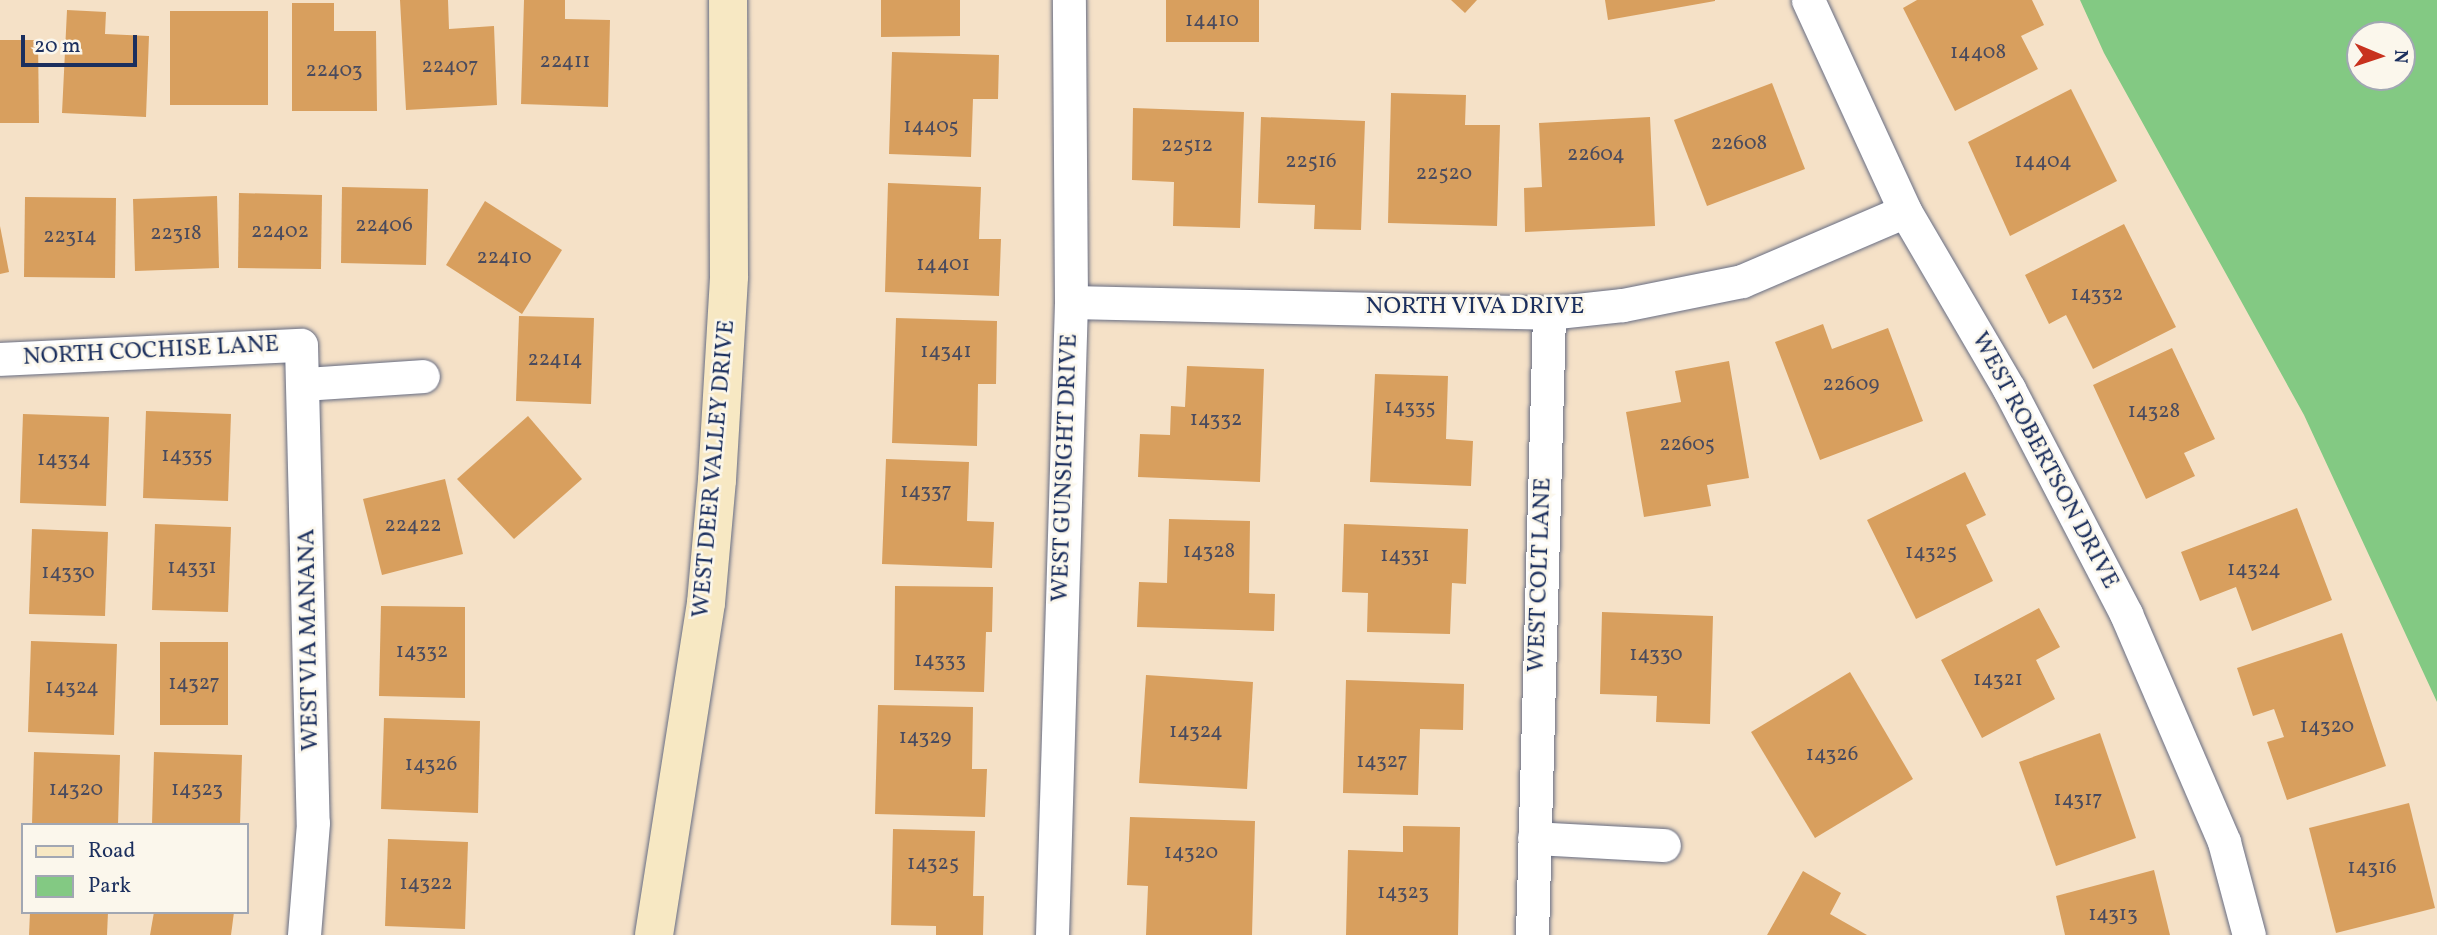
<!DOCTYPE html>
<html>
<head>
<meta charset="utf-8">
<style>
  body { margin:0 }
  #map { position:relative; width:2437px; height:935px; overflow:hidden; background:#f5e1c7; font-family:Vollkorn,serif }
  div>[style] { position:absolute }
  [style*='--x'] { left:calc(var(--x)*1px); top:calc(var(--y)*1px); width:calc(var(--w)*1px); rotate:calc(var(--a)*1deg) }
  .green>* { inset:0; background:#83c983 }
  .building>* { inset:0; background:#d89f5e }
  .roads { filter:drop-shadow(0 0 2px #676d83) drop-shadow(0 0 2px #676d83) }
  .street>* { height:33px; margin:-16.5px; padding:0 16.5px; transform-origin:16.5px; border-radius:16.5px; background:#fff }
  .secondary>* { height:38px; margin:-19px; padding:0 19px; transform-origin:19px; border-radius:19px; background:#f7e8c3 }
  span { translate:-50% -50%; white-space:nowrap; text-align:center; line-height:1.15; -webkit-text-stroke:5px #fbf7ec; paint-order:stroke }
  .number-label { font-size:21px; color:#4a4b5e }
  .number-label span { -webkit-text-stroke-width:0 }
  .street-label { font-size:24px; color:#1b2f5e }
  .legend { position:absolute; left:21px; top:823px; width:228px; height:91px; box-sizing:border-box; background:#fbf7ec; border:2px solid #a1a7b3; margin:0; padding:9px 12px; list-style:none; font-size:21px; color:#1b2f5e }
  .legend li { display:flex; align-items:center; gap:14px; height:35px }
  .legend b { width:35px; border:2px solid #a1a7b3 }
  .north { position:absolute; left:2346px; top:21px; width:70px; height:70px; box-sizing:border-box; background:#fbf7ec; border:2px solid #a1a7b3; border-radius:50%; rotate:92deg; font-size:19px; font-weight:700; line-height:28px; text-align:center; color:#1b2f5e }
  .north::after { content:''; display:block; margin:auto; width:24px; height:32px; background:#c8321e; clip-path:polygon(50% 0,100% 100%,50% 72%,0 100%) }
  .scale { position:absolute; left:21px; top:35px; width:116px; height:32px; box-sizing:border-box; border:4px solid #1b2f5e; border-top:0; padding-left:9px; font-size:21px; line-height:24px; white-space:nowrap; color:#1b2f5e; -webkit-text-stroke:5px #fbf7ec; paint-order:stroke }
</style>
</head>
<body>
<div id="map">
  <div class="green">
    <i style="clip-path:polygon(evenodd,2080px 0,2437px 0,2437px 702px,2304px 415px,2104px 53px,2080px 0,2360px 35px,2402px 35px,2402px 77px,2360px 77px,2360px 35px)"></i>
  </div>
  <div class="building">
    <i style="clip-path:polygon(400px 0,448px 0,449px 29px,494px 26px,497px 105px,406px 110px)"></i>
    <i style="clip-path:polygon(524px 0,565px 0,565px 19px,610px 20px,608px 107px,521px 104px)"></i>
    <i style="clip-path:polygon(881px 0,960px 0,960px 36px,881px 37px)"></i>
    <i style="clip-path:polygon(1166px 0,1259px 0,1259px 42px,1166px 42px)"></i>
    <i style="clip-path:polygon(1451px 0,1477px 0,1465px 13px)"></i>
    <i style="clip-path:polygon(1605px 0,1715px 0,1715px 1px,1608px 20px)"></i>
    <i style="clip-path:polygon(1917px 0,2032px 0,2044px 25px,2021px 36px,2038px 69px,1955px 111px,1903px 8px)"></i>
    <i style="clip-path:polygon(292px 3px,334px 3px,334px 31px,376px 31px,377px 111px,292px 111px)"></i>
    <i style="clip-path:polygon(67px 10px,106px 12px,105px 34px,149px 36px,146px 117px,62px 113px)"></i>
    <i style="clip-path:polygon(170px 11px,268px 11px,268px 105px,170px 105px)"></i>
    <i style="clip-path:polygon(0 40px,38px 40px,39px 123px,0 123px)"></i>
    <i style="clip-path:polygon(892px 52px,999px 55px,998px 99px,973px 99px,971px 157px,889px 154px)"></i>
    <i style="clip-path:polygon(1772px 83px,1805px 169px,1707px 206px,1674px 120px)"></i>
    <i style="clip-path:polygon(2071px 89px,2117px 181px,2010px 236px,1968px 142px)"></i>
    <i style="clip-path:polygon(1391px 93px,1466px 95px,1465px 125px,1500px 125px,1497px 226px,1388px 223px)"></i>
    <i style="clip-path:polygon(1133px 108px,1244px 112px,1240px 228px,1173px 226px,1174px 182px,1132px 180px)"></i>
    <i style="clip-path:polygon(1261px 117px,1365px 121px,1361px 230px,1314px 229px,1315px 205px,1258px 203px)"></i>
    <i style="clip-path:polygon(1650px 117px,1655px 226px,1525px 232px,1524px 188px,1542px 187px,1539px 123px)"></i>
    <i style="clip-path:polygon(888px 183px,981px 187px,979px 239px,1001px 239px,999px 296px,885px 292px)"></i>
    <i style="clip-path:polygon(342px 187px,428px 189px,426px 265px,341px 263px)"></i>
    <i style="clip-path:polygon(239px 193px,322px 195px,321px 269px,238px 268px)"></i>
    <i style="clip-path:polygon(217px 196px,219px 268px,135px 271px,133px 199px)"></i>
    <i style="clip-path:polygon(25px 197px,116px 198px,115px 278px,24px 277px)"></i>
    <i style="clip-path:polygon(485px 201px,562px 250px,522px 314px,446px 265px)"></i>
    <i style="clip-path:polygon(2124px 224px,2176px 327px,2093px 369px,2066px 315px,2049px 324px,2025px 275px)"></i>
    <i style="clip-path:polygon(0 226px,9px 272px,0 274px)"></i>
    <i style="clip-path:polygon(519px 316px,594px 318px,591px 404px,516px 401px)"></i>
    <i style="clip-path:polygon(896px 318px,997px 321px,996px 384px,978px 384px,977px 446px,892px 443px)"></i>
    <i style="clip-path:polygon(1823px 324px,1832px 349px,1888px 328px,1923px 421px,1820px 460px,1775px 342px)"></i>
    <i style="clip-path:polygon(2172px 348px,2215px 439px,2184px 453px,2195px 476px,2146px 499px,2093px 385px)"></i>
    <i style="clip-path:polygon(1729px 361px,1749px 478px,1707px 485px,1711px 506px,1644px 517px,1626px 412px,1681px 402px,1675px 371px)"></i>
    <i style="clip-path:polygon(1187px 366px,1264px 369px,1260px 482px,1138px 477px,1140px 434px,1170px 435px,1171px 406px,1185px 407px)"></i>
    <i style="clip-path:polygon(1375px 374px,1448px 376px,1446px 439px,1473px 441px,1471px 486px,1370px 482px)"></i>
    <i style="clip-path:polygon(146px 411px,231px 414px,228px 501px,143px 498px)"></i>
    <i style="clip-path:polygon(23px 414px,109px 417px,106px 506px,20px 503px)"></i>
    <i style="clip-path:polygon(528px 416px,582px 479px,514px 539px,457px 479px)"></i>
    <i style="clip-path:polygon(886px 459px,969px 462px,967px 521px,994px 522px,992px 568px,882px 564px)"></i>
    <i style="clip-path:polygon(1965px 472px,1986px 515px,1966px 525px,1993px 581px,1916px 619px,1867px 520px)"></i>
    <i style="clip-path:polygon(445px 479px,463px 554px,382px 575px,363px 499px)"></i>
    <i style="clip-path:polygon(2297px 508px,2332px 600px,2252px 631px,2236px 587px,2200px 601px,2181px 552px)"></i>
    <i style="clip-path:polygon(1169px 519px,1250px 521px,1249px 593px,1275px 594px,1274px 631px,1137px 627px,1139px 582px,1167px 583px)"></i>
    <i style="clip-path:polygon(155px 524px,231px 527px,228px 612px,152px 610px)"></i>
    <i style="clip-path:polygon(1344px 524px,1468px 529px,1466px 584px,1452px 583px,1450px 634px,1367px 632px,1368px 593px,1342px 592px)"></i>
    <i style="clip-path:polygon(32px 529px,108px 532px,105px 616px,29px 614px)"></i>
    <i style="clip-path:polygon(895px 586px,993px 587px,992px 632px,986px 632px,984px 692px,894px 690px)"></i>
    <i style="clip-path:polygon(381px 606px,465px 607px,465px 698px,379px 696px)"></i>
    <i style="clip-path:polygon(2039px 608px,2060px 647px,2036px 660px,2055px 699px,1982px 738px,1941px 660px)"></i>
    <i style="clip-path:polygon(1602px 612px,1713px 616px,1710px 724px,1656px 722px,1657px 696px,1600px 694px)"></i>
    <i style="clip-path:polygon(2342px 633px,2386px 766px,2287px 800px,2267px 742px,2284px 737px,2274px 709px,2253px 716px,2237px 668px)"></i>
    <i style="clip-path:polygon(31px 641px,117px 644px,114px 735px,28px 732px)"></i>
    <i style="clip-path:polygon(160px 642px,228px 642px,228px 725px,160px 725px)"></i>
    <i style="clip-path:polygon(1850px 672px,1913px 779px,1815px 838px,1751px 732px)"></i>
    <i style="clip-path:polygon(1146px 675px,1253px 682px,1247px 789px,1139px 783px)"></i>
    <i style="clip-path:polygon(1346px 680px,1464px 684px,1463px 730px,1420px 729px,1418px 795px,1343px 793px)"></i>
    <i style="clip-path:polygon(878px 705px,973px 707px,972px 769px,987px 769px,985px 817px,875px 814px)"></i>
    <i style="clip-path:polygon(384px 718px,480px 721px,478px 813px,381px 809px)"></i>
    <i style="clip-path:polygon(2100px 733px,2136px 838px,2056px 866px,2019px 762px)"></i>
    <i style="clip-path:polygon(34px 752px,120px 755px,118px 825px,32px 825px)"></i>
    <i style="clip-path:polygon(154px 752px,242px 755px,240px 825px,152px 825px)"></i>
    <i style="clip-path:polygon(2409px 803px,2435px 908px,2336px 933px,2309px 828px)"></i>
    <i style="clip-path:polygon(1130px 817px,1255px 821px,1252px 935px,1146px 935px,1148px 886px,1127px 885px)"></i>
    <i style="clip-path:polygon(1403px 826px,1460px 827px,1458px 935px,1346px 935px,1348px 850px,1403px 852px)"></i>
    <i style="clip-path:polygon(893px 829px,975px 831px,973px 896px,984px 896px,983px 935px,936px 935px,936px 926px,891px 925px)"></i>
    <i style="clip-path:polygon(388px 839px,468px 842px,465px 929px,385px 926px)"></i>
    <i style="clip-path:polygon(2154px 870px,2170px 935px,2065px 935px,2056px 896px)"></i>
    <i style="clip-path:polygon(1803px 871px,1841px 893px,1830px 914px,1867px 935px,1767px 935px)"></i>
    <i style="clip-path:polygon(30px 912px,108px 912px,107px 935px,29px 935px)"></i>
    <i style="clip-path:polygon(154px 912px,234px 912px,231px 935px,150px 935px)"></i>
  </div>
  <div class="roads">
    <div class="street">
      <i style="--x:1808;--y:0;--w:232;--a:65.3"></i>
      <i style="--x:1905;--y:211;--w:206;--a:59.7"></i>
      <i style="--x:2009;--y:389;--w:254;--a:62.5"></i>
      <i style="--x:2126;--y:614;--w:248;--a:66.7"></i>
      <i style="--x:2224;--y:842;--w:96;--a:75"></i>
      <i style="--x:1071;--y:302;--w:478;--a:1.3"></i>
      <i style="--x:1549;--y:313;--w:74;--a:-6.2"></i>
      <i style="--x:1623;--y:305;--w:121;--a:-11.4"></i>
      <i style="--x:1742;--y:281;--w:177;--a:-23.2"></i>
      <i style="--x:0;--y:359;--w:301;--a:-2.7"></i>
      <i style="--x:301;--y:345;--w:478;--a:88.6"></i>
      <i style="--x:313;--y:823;--w:112;--a:94.6"></i>
      <i style="--x:304;--y:384;--w:119;--a:-3.8"></i>
      <i style="--x:1534;--y:838;--w:130;--a:3.1"></i>
      <i style="--x:1052;--y:935;--w:633;--a:-88.28"></i>
      <i style="--x:1071;--y:302;--w:302;--a:-90.4"></i>
      <i style="--x:1532;--y:935;--w:622;--a:-88.43"></i>
    </div>
    <div class="secondary">
      <i style="--x:654;--y:935;--w:336;--a:-81.1"></i>
      <i style="--x:706;--y:603;--w:123;--a:-84.9"></i>
      <i style="--x:717;--y:480;--w:204;--a:-86.6"></i>
      <i style="--x:729;--y:276;--w:276;--a:-90.2"></i>
    </div>
  </div>
  <div class="number-label">
    <span style="left:1212px;top:21px">14410</span>
    <span style="left:1978px;top:53px">14408</span>
    <span style="left:565px;top:62px">22411</span>
    <span style="left:450px;top:67px">22407</span>
    <span style="left:334px;top:71px">22403</span>
    <span style="left:931px;top:127px">14405</span>
    <span style="left:1739px;top:144px">22608</span>
    <span style="left:1187px;top:146px">22512</span>
    <span style="left:1596px;top:155px">22604</span>
    <span style="left:1311px;top:162px">22516</span>
    <span style="left:2043px;top:162px">14404</span>
    <span style="left:1444px;top:174px">22520</span>
    <span style="left:384px;top:226px">22406</span>
    <span style="left:280px;top:232px">22402</span>
    <span style="left:176px;top:234px">22318</span>
    <span style="left:70px;top:237px">22314</span>
    <span style="left:504px;top:258px">22410</span>
    <span style="left:943px;top:265px">14401</span>
    <span style="left:2097px;top:295px">14332</span>
    <span style="left:946px;top:352px">14341</span>
    <span style="left:555px;top:360px">22414</span>
    <span style="left:1851px;top:385px">22609</span>
    <span style="left:1410px;top:408px">14335</span>
    <span style="left:2154px;top:412px">14328</span>
    <span style="left:1216px;top:420px">14332</span>
    <span style="left:1687px;top:445px">22605</span>
    <span style="left:187px;top:456px">14335</span>
    <span style="left:64px;top:460px">14334</span>
    <span style="left:926px;top:492px">14337</span>
    <span style="left:413px;top:526px">22422</span>
    <span style="left:1209px;top:552px">14328</span>
    <span style="left:1931px;top:553px">14325</span>
    <span style="left:1405px;top:556px">14331</span>
    <span style="left:192px;top:568px">14331</span>
    <span style="left:2254px;top:570px">14324</span>
    <span style="left:68px;top:573px">14330</span>
    <span style="left:422px;top:652px">14332</span>
    <span style="left:1656px;top:655px">14330</span>
    <span style="left:940px;top:661px">14333</span>
    <span style="left:1998px;top:680px">14321</span>
    <span style="left:194px;top:684px">14327</span>
    <span style="left:72px;top:688px">14324</span>
    <span style="left:2327px;top:727px">14320</span>
    <span style="left:1196px;top:732px">14324</span>
    <span style="left:925px;top:738px">14329</span>
    <span style="left:1832px;top:755px">14326</span>
    <span style="left:1382px;top:762px">14327</span>
    <span style="left:431px;top:765px">14326</span>
    <span style="left:76px;top:790px">14320</span>
    <span style="left:197px;top:790px">14323</span>
    <span style="left:2078px;top:800px">14317</span>
    <span style="left:1191px;top:853px">14320</span>
    <span style="left:933px;top:864px">14325</span>
    <span style="left:2372px;top:868px">14316</span>
    <span style="left:426px;top:884px">14322</span>
    <span style="left:1403px;top:893px">14323</span>
    <span style="left:2113px;top:915px">14313</span>
  </div>
  <div class="street-label">
    <span style="left:1475px;top:308px">NORTH VIVA DRIVE</span>
    <span style="left:151px;top:352px;rotate:-3deg">NORTH COCHISE LANE</span>
    <span style="left:2044px;top:461px;rotate:62deg">WEST ROBERTSON DRIVE</span>
    <span style="left:1066px;top:468px;rotate:-88deg">WEST GUNSIGHT DRIVE</span>
    <span style="left:715px;top:469px;rotate:-85deg">WEST DEER VALLEY DRIVE</span>
    <span style="left:1541px;top:575px;rotate:-88deg">WEST COLT LANE</span>
    <span style="left:310px;top:640px;rotate:-91deg">WEST VIA MANANA</span>
  </div>
  <ul class="legend">
  <li><b style="height:9px;background:#f7e8c3"></b>Road</li>
  <li><b style="height:19px;background:#83c983"></b>Park</li>
  </ul>
  <div class="north">N</div>
  <div class="scale">20 m</div>
</div>
</body>
</html>
